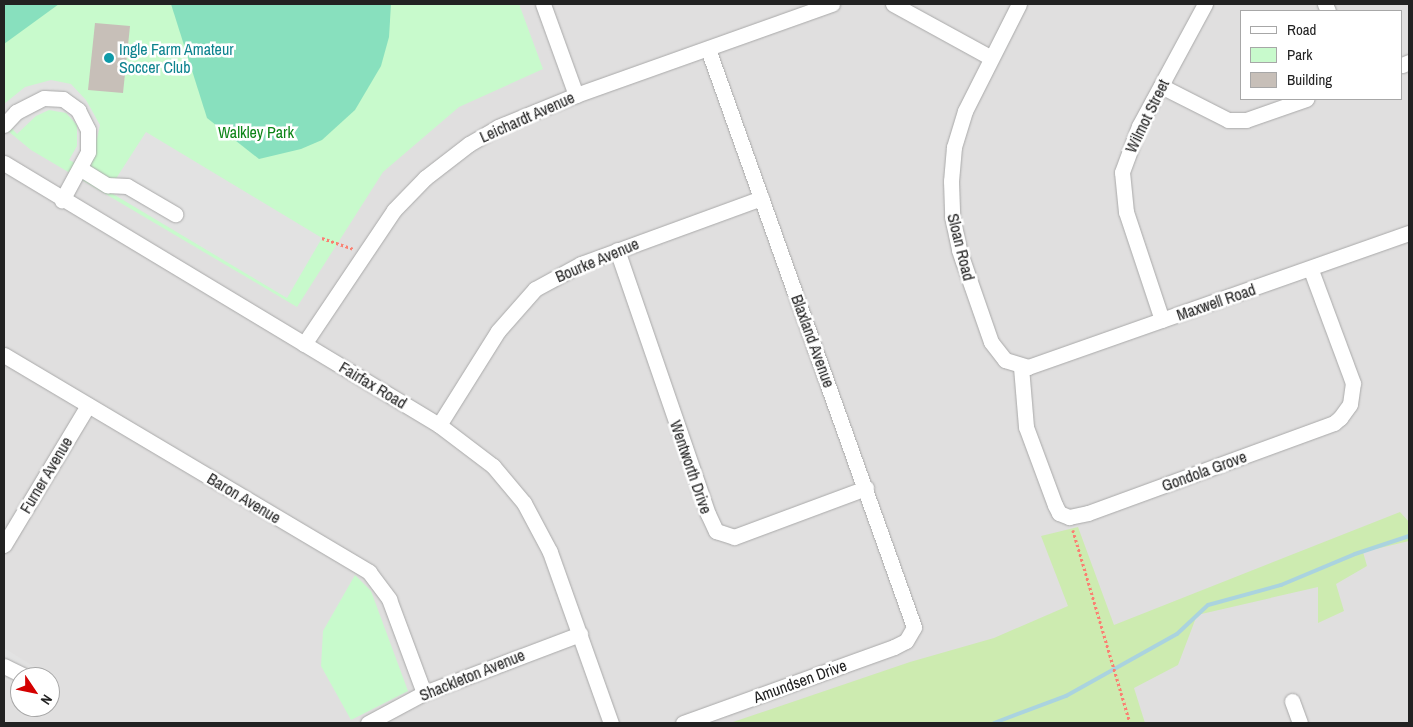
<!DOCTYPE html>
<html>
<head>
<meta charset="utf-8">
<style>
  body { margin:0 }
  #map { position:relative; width:1413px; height:727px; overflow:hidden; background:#f2efe9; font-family:"Archivo Narrow",sans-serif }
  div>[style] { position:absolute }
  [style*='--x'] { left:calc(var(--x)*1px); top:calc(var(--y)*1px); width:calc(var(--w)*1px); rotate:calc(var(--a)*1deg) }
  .residential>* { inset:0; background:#e0dfdf }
  .grass>* { inset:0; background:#cdebb0 }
  .park>* { inset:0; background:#c8facc }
  .pitch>* { inset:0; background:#88e0be }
  .parking>* { inset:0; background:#e2e2e2 }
  .stream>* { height:4px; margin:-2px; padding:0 2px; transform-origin:2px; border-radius:2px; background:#aad3df }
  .building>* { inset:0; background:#c7bfb8 }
  .path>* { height:2.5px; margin-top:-1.25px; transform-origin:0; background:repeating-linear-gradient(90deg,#fa8072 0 2.5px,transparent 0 5px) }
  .roads { filter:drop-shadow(0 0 1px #a9a9a9) drop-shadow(0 0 1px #a9a9a9) }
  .minor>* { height:15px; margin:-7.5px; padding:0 7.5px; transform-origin:7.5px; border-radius:7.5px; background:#fff }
  .dots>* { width:14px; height:14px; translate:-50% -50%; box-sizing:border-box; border:2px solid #fff; border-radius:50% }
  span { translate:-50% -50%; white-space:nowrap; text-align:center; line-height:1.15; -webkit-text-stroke:5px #fff; paint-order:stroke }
  .culture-label { font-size:16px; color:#0d838f }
  .left { translate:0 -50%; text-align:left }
  .street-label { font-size:16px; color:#222 }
  .park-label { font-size:16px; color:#0c8416 }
  .frame { position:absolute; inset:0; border:5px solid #222; pointer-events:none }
  .legend { position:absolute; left:1240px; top:10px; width:162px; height:90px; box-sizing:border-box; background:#fff; border:1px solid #a7a7a7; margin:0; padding:6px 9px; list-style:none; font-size:15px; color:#222 }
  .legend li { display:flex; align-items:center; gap:10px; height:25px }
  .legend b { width:25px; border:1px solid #a7a7a7 }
  .north { position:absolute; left:10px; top:667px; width:50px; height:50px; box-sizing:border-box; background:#fff; border:1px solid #a7a7a7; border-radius:50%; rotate:124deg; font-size:14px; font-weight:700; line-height:20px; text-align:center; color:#222 }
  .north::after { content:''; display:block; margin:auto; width:18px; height:22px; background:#d40000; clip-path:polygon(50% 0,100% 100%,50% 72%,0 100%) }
</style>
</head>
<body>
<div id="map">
  <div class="residential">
    <i style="clip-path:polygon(evenodd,4px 4px,1409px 4px,1409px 723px,4px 723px,4px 4px,1242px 11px,1402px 11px,1402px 99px,1242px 99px,1242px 11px,4px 4px,20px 677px,50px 677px,50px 707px,20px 707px,20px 677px)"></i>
  </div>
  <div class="grass">
    <i style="clip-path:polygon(1400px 512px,1409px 522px,1409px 541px,1363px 552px,1367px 566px,1336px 584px,1344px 611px,1318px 623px,1318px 587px,1197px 615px,1178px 665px,1134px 688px,1145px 723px,730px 723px,910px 662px,994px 638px,1068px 606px,1041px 536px,1078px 527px,1114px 625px)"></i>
  </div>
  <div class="park">
    <i style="clip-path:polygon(4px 4px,519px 4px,543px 69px,459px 107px,383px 172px,297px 307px,31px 150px,8px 131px,4px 126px)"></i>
    <i style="clip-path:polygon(355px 575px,371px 591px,408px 691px,351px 720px,321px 666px,323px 631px)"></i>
  </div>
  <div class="pitch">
    <i style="clip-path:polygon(4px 4px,59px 4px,4px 44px)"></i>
    <i style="clip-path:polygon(171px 4px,391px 4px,389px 37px,381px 66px,355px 110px,322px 140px,301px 149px,259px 159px,207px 118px)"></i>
  </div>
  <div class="parking">
    <i style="clip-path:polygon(51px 80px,71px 84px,86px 100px,100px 125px,90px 170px,69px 160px,77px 146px,77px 125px,66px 113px,49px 110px,36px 116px,17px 134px,4px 120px,4px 104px,25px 87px)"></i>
    <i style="clip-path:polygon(146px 132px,322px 238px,287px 298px,108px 191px)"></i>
    <i style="clip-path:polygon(4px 648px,57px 681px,50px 691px,50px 677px,20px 677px,20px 688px,4px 679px)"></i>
  </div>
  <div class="stream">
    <i style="--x:994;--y:723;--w:77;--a:-20.6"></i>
    <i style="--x:1066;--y:696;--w:127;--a:-29.2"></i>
    <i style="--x:1177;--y:634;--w:42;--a:-43.1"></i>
    <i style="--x:1208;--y:605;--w:76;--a:-15.3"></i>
    <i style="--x:1281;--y:585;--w:80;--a:-22.7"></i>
    <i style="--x:1355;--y:554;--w:57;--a:-18.4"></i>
  </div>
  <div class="building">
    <i style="clip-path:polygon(95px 23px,130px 26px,123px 93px,88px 90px)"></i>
  </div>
  <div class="path">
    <i style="--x:322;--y:238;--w:34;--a:19"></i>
    <i style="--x:1073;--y:530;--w:201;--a:73.5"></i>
  </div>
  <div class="roads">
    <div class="minor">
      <i style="--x:543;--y:4;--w:97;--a:70.1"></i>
      <i style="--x:893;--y:4;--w:111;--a:28.7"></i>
      <i style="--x:1019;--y:4;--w:120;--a:116.8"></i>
      <i style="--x:965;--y:111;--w:38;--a:107"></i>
      <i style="--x:954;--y:147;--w:34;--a:95"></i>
      <i style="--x:951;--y:181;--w:35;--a:88"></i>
      <i style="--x:952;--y:216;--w:35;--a:78"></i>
      <i style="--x:959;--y:250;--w:97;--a:70.8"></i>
      <i style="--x:991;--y:342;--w:23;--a:52"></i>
      <i style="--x:1005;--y:360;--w:24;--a:17"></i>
      <i style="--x:1028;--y:367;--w:404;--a:-19.4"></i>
      <i style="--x:1325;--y:4;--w:8;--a:67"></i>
      <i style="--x:1402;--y:65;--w:8;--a:-23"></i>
      <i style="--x:1161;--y:86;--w:75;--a:26.9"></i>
      <i style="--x:1228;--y:120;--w:18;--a:0"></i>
      <i style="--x:1246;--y:120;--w:64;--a:-19.3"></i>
      <i style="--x:4;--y:125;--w:18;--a:-47"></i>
      <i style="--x:16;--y:112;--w:31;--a:-27"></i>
      <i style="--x:44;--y:98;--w:19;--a:3"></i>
      <i style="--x:63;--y:99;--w:19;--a:36"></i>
      <i style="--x:78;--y:110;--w:22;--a:63"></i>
      <i style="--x:88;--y:130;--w:22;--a:90"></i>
      <i style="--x:88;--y:152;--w:55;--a:118.4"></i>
      <i style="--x:4;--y:163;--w:508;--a:31.06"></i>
      <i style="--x:439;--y:425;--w:68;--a:37.2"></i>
      <i style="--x:493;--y:466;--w:48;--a:50"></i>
      <i style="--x:524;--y:503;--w:55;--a:62"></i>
      <i style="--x:550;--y:552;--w:182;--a:70.4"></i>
      <i style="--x:81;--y:169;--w:31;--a:32"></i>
      <i style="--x:107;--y:185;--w:20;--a:3"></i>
      <i style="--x:127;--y:186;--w:56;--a:30.3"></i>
      <i style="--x:617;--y:250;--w:279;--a:71"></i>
      <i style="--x:708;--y:514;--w:19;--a:65"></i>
      <i style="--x:716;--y:531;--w:19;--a:18"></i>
      <i style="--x:734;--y:537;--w:141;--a:-20.4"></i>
      <i style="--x:1162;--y:320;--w:114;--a:-108.4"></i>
      <i style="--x:1126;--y:212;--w:40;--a:-95.7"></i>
      <i style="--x:1122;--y:172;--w:49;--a:-69.7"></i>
      <i style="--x:1139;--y:126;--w:139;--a:-61.6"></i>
      <i style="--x:304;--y:344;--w:161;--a:-56.1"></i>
      <i style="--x:394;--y:210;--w:45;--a:-45.9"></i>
      <i style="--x:425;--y:178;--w:56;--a:-37.7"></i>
      <i style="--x:469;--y:144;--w:34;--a:-30"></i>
      <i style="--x:498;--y:127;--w:84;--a:-22.3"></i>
      <i style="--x:576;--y:95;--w:272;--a:-19.6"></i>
      <i style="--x:4;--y:355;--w:425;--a:30.7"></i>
      <i style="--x:369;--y:572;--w:34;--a:53"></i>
      <i style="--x:389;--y:599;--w:100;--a:69.6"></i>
      <i style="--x:1021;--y:367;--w:60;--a:85.2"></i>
      <i style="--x:1026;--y:427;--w:83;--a:69.6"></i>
      <i style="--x:1055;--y:505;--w:9;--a:63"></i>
      <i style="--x:1059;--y:513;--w:11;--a:22"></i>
      <i style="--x:1069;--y:517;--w:19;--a:-12"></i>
      <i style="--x:1088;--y:513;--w:262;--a:-20.1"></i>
      <i style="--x:1334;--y:423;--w:8;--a:-40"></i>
      <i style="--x:1340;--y:418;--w:17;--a:-54"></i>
      <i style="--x:1350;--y:404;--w:21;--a:-82"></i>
      <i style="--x:1353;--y:383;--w:121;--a:-110.4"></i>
      <i style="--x:439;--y:425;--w:111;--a:-57.9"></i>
      <i style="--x:498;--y:331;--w:56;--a:-48.6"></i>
      <i style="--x:535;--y:289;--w:52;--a:-28.5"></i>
      <i style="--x:581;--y:264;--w:192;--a:-20.1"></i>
      <i style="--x:4;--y:545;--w:163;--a:-59"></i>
      <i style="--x:4;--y:666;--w:25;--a:26"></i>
      <i style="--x:1292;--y:701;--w:23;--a:70"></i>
      <i style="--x:368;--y:723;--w:64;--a:-28.2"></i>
      <i style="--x:424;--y:693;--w:167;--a:-20.7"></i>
      <i style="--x:683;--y:723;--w:224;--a:-19.8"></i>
      <i style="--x:894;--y:647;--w:13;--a:-27"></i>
      <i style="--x:906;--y:641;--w:16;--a:-60"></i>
      <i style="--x:914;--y:627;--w:614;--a:-109.62"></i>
    </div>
  </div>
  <div class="dots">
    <i style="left:109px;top:58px;background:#0f9aa8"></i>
  </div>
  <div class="culture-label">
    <span class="left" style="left:119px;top:58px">Ingle Farm Amateur<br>Soccer Club</span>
  </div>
  <div class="street-label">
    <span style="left:1147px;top:116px;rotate:-64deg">Wilmot Street</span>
    <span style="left:527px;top:117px;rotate:-24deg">Leichardt Avenue</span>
    <span style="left:961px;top:247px;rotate:76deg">Sloan Road</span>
    <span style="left:597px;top:260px;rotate:-23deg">Bourke Avenue</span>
    <span style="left:1216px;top:302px;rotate:-19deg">Maxwell Road</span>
    <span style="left:813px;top:341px;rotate:70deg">Blaxland Avenue</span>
    <span style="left:373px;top:385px;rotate:31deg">Fairfax Road</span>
    <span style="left:691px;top:467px;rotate:71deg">Wentworth Drive</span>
    <span style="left:1204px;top:471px;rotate:-20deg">Gondola Grove</span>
    <span style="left:46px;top:475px;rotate:-59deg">Furner Avenue</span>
    <span style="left:244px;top:498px;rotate:31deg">Baron Avenue</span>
    <span style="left:472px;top:675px;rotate:-22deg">Shackleton Avenue</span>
    <span style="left:800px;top:681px;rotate:-20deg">Amundsen Drive</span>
  </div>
  <div class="park-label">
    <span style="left:256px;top:132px">Walkley Park</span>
  </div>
  <div class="frame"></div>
  <ul class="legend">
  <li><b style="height:6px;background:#fff"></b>Road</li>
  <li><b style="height:14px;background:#c8facc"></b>Park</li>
  <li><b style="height:14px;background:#c7bfb8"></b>Building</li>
  </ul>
  <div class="north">N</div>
</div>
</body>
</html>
